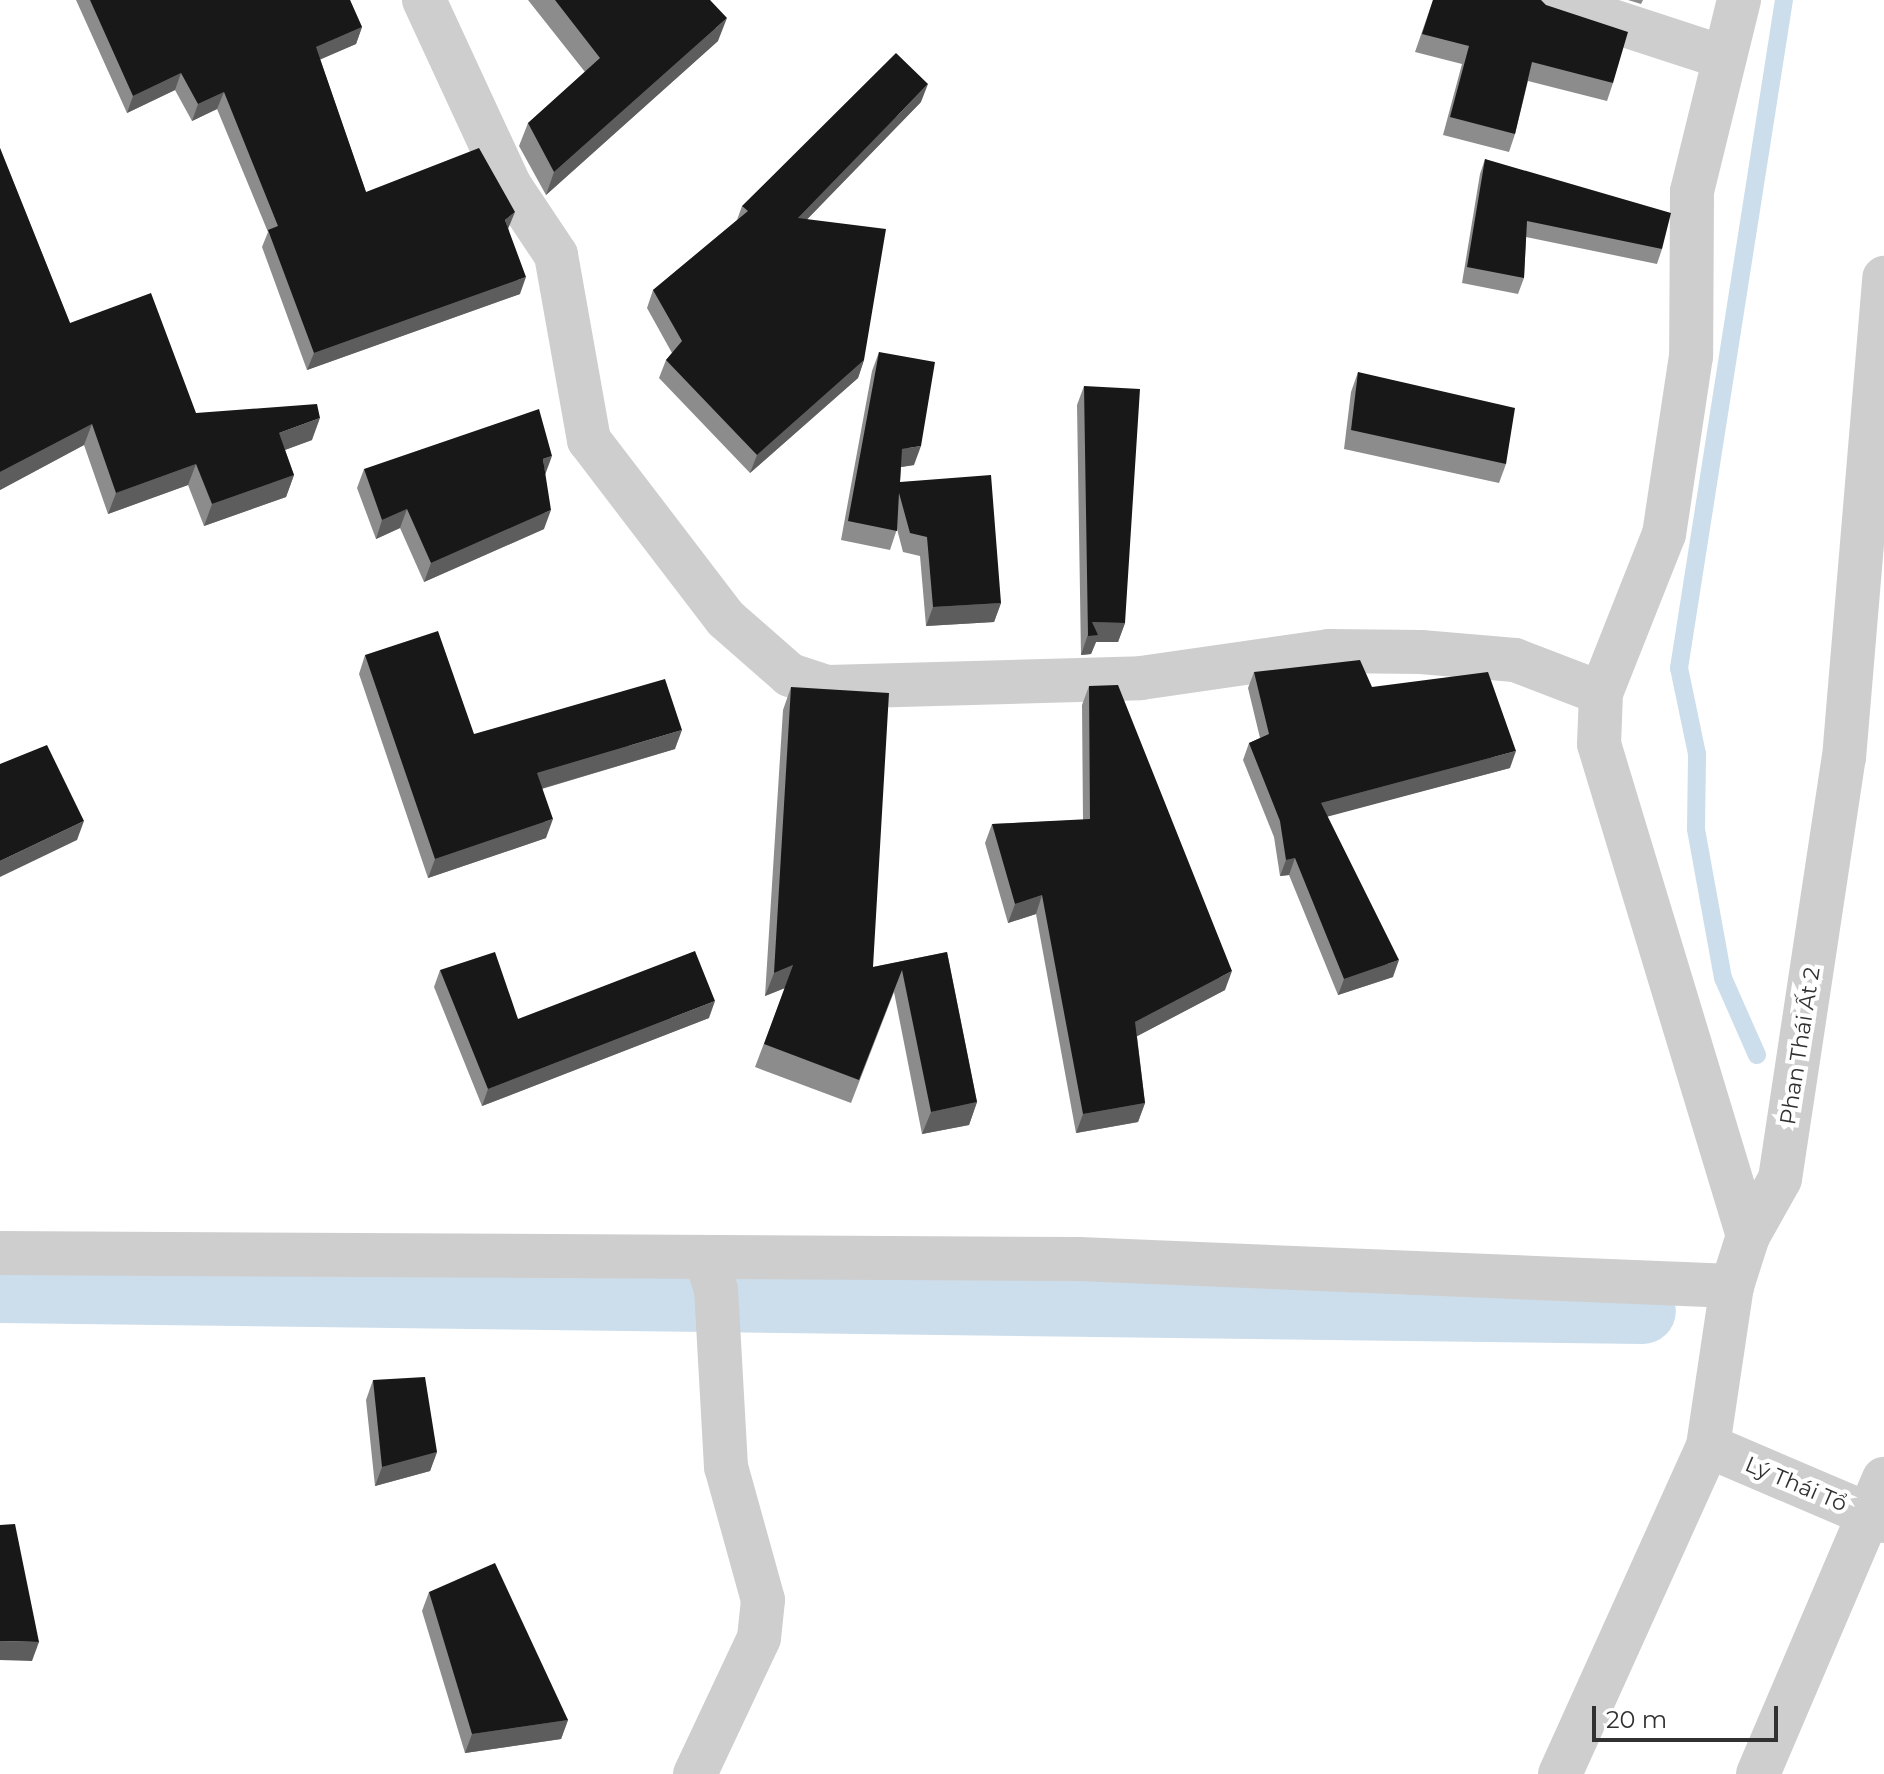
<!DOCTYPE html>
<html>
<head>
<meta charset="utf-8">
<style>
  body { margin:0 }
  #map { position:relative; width:1884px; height:1774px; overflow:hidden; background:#fff; font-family:Montserrat,sans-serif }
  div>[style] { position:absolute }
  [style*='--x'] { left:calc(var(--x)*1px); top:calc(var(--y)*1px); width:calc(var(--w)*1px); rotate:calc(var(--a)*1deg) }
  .stream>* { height:18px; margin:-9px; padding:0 9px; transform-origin:9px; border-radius:9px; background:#ccdeec }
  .canal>* { height:66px; margin:-33px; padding:0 33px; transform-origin:33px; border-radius:33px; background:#ccdeec }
  .minor>* { height:44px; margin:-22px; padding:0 22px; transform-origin:22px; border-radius:22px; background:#cecece }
  .wall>* { inset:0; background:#8c8c8c }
  .shaded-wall>* { inset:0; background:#5d5d5d }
  .building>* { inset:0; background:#181818 }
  span { translate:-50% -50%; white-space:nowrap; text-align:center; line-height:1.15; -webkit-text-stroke:8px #fff; paint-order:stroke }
  .street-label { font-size:22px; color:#313131 }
  .scale { position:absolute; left:1592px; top:1706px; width:186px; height:36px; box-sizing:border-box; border:4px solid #313131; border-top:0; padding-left:10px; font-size:24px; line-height:28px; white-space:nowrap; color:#313131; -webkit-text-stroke:6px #fff; paint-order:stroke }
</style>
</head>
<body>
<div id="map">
  <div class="stream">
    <i style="--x:1757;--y:1055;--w:84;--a:-113.8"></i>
    <i style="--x:1723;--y:978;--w:151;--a:-100.3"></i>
    <i style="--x:1696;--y:829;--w:75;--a:-89.2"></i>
    <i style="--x:1697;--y:754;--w:88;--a:-101.8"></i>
    <i style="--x:1679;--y:668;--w:676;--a:-81.07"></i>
  </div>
  <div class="canal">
    <i style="--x:0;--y:1290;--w:1643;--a:0.73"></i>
  </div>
  <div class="minor">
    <i style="--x:424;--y:0;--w:205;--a:65.2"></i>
    <i style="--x:510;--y:186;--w:83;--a:56.3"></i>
    <i style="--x:556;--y:255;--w:188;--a:79.9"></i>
    <i style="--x:589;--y:440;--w:225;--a:52.6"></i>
    <i style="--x:726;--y:619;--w:85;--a:41.2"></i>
    <i style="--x:790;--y:675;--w:40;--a:18"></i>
    <i style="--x:828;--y:687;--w:313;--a:-1.6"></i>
    <i style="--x:1141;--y:678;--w:190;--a:-8.2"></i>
    <i style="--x:1329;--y:651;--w:92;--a:0.6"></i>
    <i style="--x:1421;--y:652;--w:94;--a:4.9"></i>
    <i style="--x:1515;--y:660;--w:92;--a:21"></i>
    <i style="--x:1548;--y:0;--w:180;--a:18.1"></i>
    <i style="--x:1739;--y:0;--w:197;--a:103.8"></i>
    <i style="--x:1692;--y:191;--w:165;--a:90.3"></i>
    <i style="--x:1691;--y:356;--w:180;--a:98.6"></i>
    <i style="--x:1664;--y:534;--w:171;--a:111.6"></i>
    <i style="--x:1601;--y:693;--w:51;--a:92.2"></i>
    <i style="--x:1599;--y:744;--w:514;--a:73.15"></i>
    <i style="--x:0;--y:1253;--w:1079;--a:0.32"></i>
    <i style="--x:1079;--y:1259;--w:654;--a:2.37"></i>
    <i style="--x:1708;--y:1446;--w:191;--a:23.1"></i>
    <i style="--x:695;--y:1774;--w:150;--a:-64.8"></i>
    <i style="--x:759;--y:1638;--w:38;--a:-84"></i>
    <i style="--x:763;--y:1600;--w:138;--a:-105.5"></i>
    <i style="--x:726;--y:1467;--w:177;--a:-93.2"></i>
    <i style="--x:716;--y:1290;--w:34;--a:-107"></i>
    <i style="--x:1560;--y:1774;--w:360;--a:-65.7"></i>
    <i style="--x:1708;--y:1446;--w:162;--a:-81.5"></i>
    <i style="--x:1732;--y:1286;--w:52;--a:-72.3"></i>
    <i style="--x:1748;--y:1236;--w:65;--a:-60.7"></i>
    <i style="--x:1780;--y:1179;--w:426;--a:-81.4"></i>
    <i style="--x:1844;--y:758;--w:482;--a:-85.2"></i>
    <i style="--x:1758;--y:1774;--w:321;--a:-66.9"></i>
  </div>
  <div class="wall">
    <i style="clip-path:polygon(76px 0,350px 0,362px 27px,356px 44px,320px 59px,366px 192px,508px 229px,520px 294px,307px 370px,262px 247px,268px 232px,217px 109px,192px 121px,175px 90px,127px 113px)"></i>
    <i style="clip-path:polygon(528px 0,710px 0,718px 41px,546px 195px,519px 146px,528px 123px,585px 72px)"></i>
    <i style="clip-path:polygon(1433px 0,1613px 83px,1607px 101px,1528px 81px,1515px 134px,1509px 152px,1443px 135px,1462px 64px,1415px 52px)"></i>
    <i style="clip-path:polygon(1628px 0,1643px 0,1641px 4px)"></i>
    <i style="clip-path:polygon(921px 102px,807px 219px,864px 360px,858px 378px,750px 473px,659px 378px,666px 360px,672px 353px,647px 308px,653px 290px,737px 220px,742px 206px)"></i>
    <i style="clip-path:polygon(0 148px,70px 323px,196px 413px,312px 440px,285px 450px,294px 475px,286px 497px,204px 526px,188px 485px,108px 514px,84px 445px,0 490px)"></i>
    <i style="clip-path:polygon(1485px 159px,1662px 249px,1657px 264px,1526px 237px,1524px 278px,1518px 294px,1462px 283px,1480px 174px)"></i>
    <i style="clip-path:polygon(879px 352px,914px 465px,901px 467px,900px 482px,1001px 603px,994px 622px,926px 626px,920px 556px,903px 552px,897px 529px,890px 550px,841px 540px,872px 371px)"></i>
    <i style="clip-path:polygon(1358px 372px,1506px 464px,1499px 483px,1344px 449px,1351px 392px)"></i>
    <i style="clip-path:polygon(1084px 386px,1125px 623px,1118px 642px,1096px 642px,1091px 654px,1081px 655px,1077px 405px)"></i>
    <i style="clip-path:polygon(364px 469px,545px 475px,544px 529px,424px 582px,400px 528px,376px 539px,357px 488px)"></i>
    <i style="clip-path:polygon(365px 655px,474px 734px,675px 749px,542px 789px,546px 838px,428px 878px,359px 674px)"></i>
    <i style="clip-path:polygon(1254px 672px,1372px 687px,1510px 768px,1327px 816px,1393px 977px,1338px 995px,1289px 875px,1280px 876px,1274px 837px,1243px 760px,1249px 743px,1260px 738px,1248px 688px)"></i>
    <i style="clip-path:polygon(1089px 686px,1225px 990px,1137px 1036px,1145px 1103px,1138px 1122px,1076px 1133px,1036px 914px,1008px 923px,985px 843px,992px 824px,1083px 820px,1082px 705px)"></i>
    <i style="clip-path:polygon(791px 687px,873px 967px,947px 952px,977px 1102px,969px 1125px,922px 1134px,894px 992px,851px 1103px,755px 1067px,785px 988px,765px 996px,783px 710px)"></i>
    <i style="clip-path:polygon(440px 970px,518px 1019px,709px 1018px,482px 1106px,434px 987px)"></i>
    <i style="clip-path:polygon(373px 1380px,437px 1452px,430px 1471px,375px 1486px,366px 1400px)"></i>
    <i style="clip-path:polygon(429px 1592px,568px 1720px,561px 1739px,465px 1753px,422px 1611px)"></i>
  </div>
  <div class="shaded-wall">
    <i style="clip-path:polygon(727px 18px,718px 41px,546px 195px,554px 172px)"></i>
    <i style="clip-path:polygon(362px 27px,356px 44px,310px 64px,316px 47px)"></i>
    <i style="clip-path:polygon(181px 73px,175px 90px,127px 113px,133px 96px)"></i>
    <i style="clip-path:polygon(928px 84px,921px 102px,791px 236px,798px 218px)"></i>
    <i style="clip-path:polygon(224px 92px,217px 109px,192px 121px,198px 104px)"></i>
    <i style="clip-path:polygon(515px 212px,508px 229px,505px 220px)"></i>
    <i style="clip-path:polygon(526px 277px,520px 294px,307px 370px,314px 353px)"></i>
    <i style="clip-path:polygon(864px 360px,858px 378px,750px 473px,757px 455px)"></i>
    <i style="clip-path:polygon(320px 418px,312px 440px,271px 455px,279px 433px)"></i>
    <i style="clip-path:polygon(92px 424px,84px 445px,0 490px,0 472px)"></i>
    <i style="clip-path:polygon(921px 446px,914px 465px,895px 468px,902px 449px)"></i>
    <i style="clip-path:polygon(552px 456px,545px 475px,543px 459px)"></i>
    <i style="clip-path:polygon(196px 464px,188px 485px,108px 514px,116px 493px)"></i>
    <i style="clip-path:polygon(294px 475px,286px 497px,204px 526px,212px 504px)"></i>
    <i style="clip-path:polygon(407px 509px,400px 528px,376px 539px,382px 520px)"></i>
    <i style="clip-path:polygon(551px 510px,544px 529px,424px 582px,431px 563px)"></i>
    <i style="clip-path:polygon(1001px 603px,994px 622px,926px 626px,933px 607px)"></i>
    <i style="clip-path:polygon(1092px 622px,1125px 623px,1118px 642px,1096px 642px,1091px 654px,1081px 655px)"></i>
    <i style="clip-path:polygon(682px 730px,675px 749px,530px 792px,537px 773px)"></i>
    <i style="clip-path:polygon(1516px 751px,1510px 768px,1315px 820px,1321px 803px)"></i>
    <i style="clip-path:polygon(553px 819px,546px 838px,428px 878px,435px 859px)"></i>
    <i style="clip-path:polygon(84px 821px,77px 840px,0 877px,0 861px)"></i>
    <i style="clip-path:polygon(1295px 858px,1289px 875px,1280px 876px,1286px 860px)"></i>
    <i style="clip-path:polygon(1042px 895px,1036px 914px,1008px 923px,1015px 904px)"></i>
    <i style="clip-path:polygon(1399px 960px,1393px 977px,1338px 995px,1344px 979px)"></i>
    <i style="clip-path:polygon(793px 965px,785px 988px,765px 996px,774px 973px)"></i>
    <i style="clip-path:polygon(1232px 971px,1225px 990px,1128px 1041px,1135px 1022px)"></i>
    <i style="clip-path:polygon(715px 1001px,709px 1018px,482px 1106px,488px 1089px)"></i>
    <i style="clip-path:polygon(977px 1102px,969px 1125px,922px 1134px,931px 1112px)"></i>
    <i style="clip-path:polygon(1145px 1103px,1138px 1122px,1076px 1133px,1083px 1114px)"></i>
    <i style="clip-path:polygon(437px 1452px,430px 1471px,375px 1486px,382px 1467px)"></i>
    <i style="clip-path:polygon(0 1641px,39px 1642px,32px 1661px,0 1660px)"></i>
    <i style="clip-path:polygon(568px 1720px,561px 1739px,465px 1753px,472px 1734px)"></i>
  </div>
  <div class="building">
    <i style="clip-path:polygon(90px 0,350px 0,362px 27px,316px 47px,366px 192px,479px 148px,515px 212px,505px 220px,526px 277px,314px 353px,268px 230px,278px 226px,224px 92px,198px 104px,181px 73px,133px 96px)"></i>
    <i style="clip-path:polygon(555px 0,710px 0,727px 18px,554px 172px,528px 123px,600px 58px)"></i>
    <i style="clip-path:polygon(1433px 0,1541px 0,1546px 5px,1628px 32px,1613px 83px,1532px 62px,1515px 134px,1450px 117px,1469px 46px,1422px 34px)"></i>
    <i style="clip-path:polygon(896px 53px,928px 84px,798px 218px,886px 229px,864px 360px,757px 455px,666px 360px,682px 341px,653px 290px,748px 211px,742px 206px)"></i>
    <i style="clip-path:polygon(0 148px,70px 323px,151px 293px,196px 413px,317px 404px,320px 418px,279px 433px,294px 475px,212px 504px,196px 464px,116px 493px,92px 424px,0 472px)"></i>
    <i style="clip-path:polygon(1485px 159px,1671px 213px,1662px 249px,1527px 221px,1524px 278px,1467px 267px)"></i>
    <i style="clip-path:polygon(879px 352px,935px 362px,921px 446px,902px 449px,900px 482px,991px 475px,1001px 603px,933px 607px,927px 537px,910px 533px,899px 493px,897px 531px,848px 521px)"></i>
    <i style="clip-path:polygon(1358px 372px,1515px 408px,1506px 464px,1351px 430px)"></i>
    <i style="clip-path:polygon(1084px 386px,1140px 389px,1125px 623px,1092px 622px,1098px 635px,1088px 636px)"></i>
    <i style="clip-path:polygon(539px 409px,552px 456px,543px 459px,551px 510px,431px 563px,407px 509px,382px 520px,364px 469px)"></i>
    <i style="clip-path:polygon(438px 631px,474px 734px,665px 679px,682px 730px,537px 773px,553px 819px,435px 859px,365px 655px)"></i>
    <i style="clip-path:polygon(1360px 660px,1372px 687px,1488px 672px,1516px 751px,1321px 803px,1399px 960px,1344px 979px,1295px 858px,1286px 860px,1280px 821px,1249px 743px,1269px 734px,1254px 672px)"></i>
    <i style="clip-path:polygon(1118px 685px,1232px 971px,1135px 1022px,1145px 1103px,1083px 1114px,1042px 895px,1015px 904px,992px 824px,1090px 819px,1089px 686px)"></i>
    <i style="clip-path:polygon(791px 687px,889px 693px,873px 967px,947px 952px,977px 1102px,931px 1112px,902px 970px,859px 1080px,764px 1044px,793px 965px,774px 973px)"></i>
    <i style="clip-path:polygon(47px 745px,84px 821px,0 861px,0 764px)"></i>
    <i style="clip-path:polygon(695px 951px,715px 1001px,488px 1089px,440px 970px,495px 952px,518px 1019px)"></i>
    <i style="clip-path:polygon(425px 1377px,437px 1452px,382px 1467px,373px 1380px)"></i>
    <i style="clip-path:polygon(15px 1524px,39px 1642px,0 1641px,0 1525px)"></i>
    <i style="clip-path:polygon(495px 1563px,568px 1720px,472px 1734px,429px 1592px)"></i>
  </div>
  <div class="street-label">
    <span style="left:1800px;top:1046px;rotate:-81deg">Phan Thái Ất 2</span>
    <span style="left:1796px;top:1484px;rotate:23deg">Lý Thái Tổ</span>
  </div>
  <div class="scale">20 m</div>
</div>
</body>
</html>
